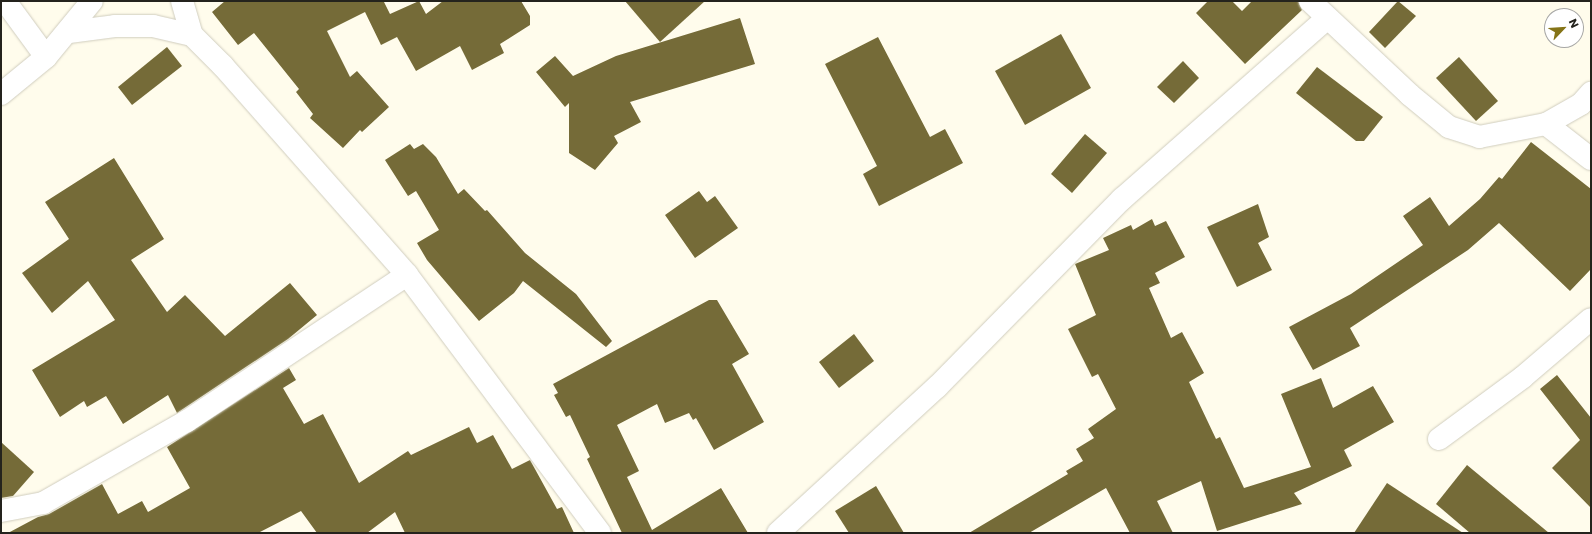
<!DOCTYPE html>
<html>
<head>
<meta charset="utf-8">
<style>
  body { margin:0 }
  #map { position:relative; width:1592px; height:534px; overflow:hidden; background:#fffcec; font-family:Poppins,sans-serif }
  div>[style] { position:absolute }
  [style*='--x'] { left:calc(var(--x)*1px); top:calc(var(--y)*1px); width:calc(var(--w)*1px); rotate:calc(var(--a)*1deg) }
  .building>* { inset:0; background:#756b38 }
  .roads { filter:drop-shadow(0 0 1px #d0cdbe) drop-shadow(0 0 1px #d0cdbe) }
  .minor>* { height:22px; margin:-11px; padding:0 11px; transform-origin:11px; border-radius:11px; background:#fff }
  span { translate:-50% -50%; white-space:nowrap; text-align:center; line-height:1.15; -webkit-text-stroke:4px #fff; paint-order:stroke }
  .frame { position:absolute; inset:0; border:2px solid #24231d; pointer-events:none }
  .north { position:absolute; left:1544px; top:8px; width:40px; height:40px; box-sizing:border-box; background:#fff; border:1px solid #a7a7a5; border-radius:50%; rotate:65deg; font-size:11px; font-weight:700; line-height:16px; text-align:center; color:#24231d }
  .north::after { content:''; display:block; margin:auto; width:14px; height:18px; background:#857417; clip-path:polygon(50% 0,100% 100%,50% 72%,0 100%) }
</style>
</head>
<body>
<div id="map">
  <div class="building">
    <i style="clip-path:polygon(225px 1px,386px 1px,384px 2px,390px 14px,419px 1px,426px 14px,443px 1px,521px 1px,530px 16px,530px 25px,500px 44px,504px 53px,472px 70px,460px 46px,416px 71px,397px 37px,381px 45px,365px 12px,327px 31px,350px 77px,357px 71px,389px 107px,362px 132px,360px 130px,343px 148px,310px 118px,313px 114px,296px 92px,299px 89px,254px 33px,238px 45px,212px 12px)"></i>
    <i style="clip-path:polygon(625px 1px,705px 1px,660px 42px)"></i>
    <i style="clip-path:polygon(1208px 1px,1232px 1px,1242px 11px,1252px 1px,1298px 1px,1302px 10px,1245px 64px,1196px 13px)"></i>
    <i style="clip-path:polygon(1398px 1px,1416px 16px,1385px 48px,1369px 32px)"></i>
    <i style="clip-path:polygon(740px 18px,755px 64px,630px 102px,641px 122px,614px 136px,618px 143px,595px 170px,569px 153px,569px 103px,565px 107px,536px 72px,555px 56px,573px 76px,616px 56px)"></i>
    <i style="clip-path:polygon(1061px 34px,1091px 88px,1025px 125px,995px 71px)"></i>
    <i style="clip-path:polygon(878px 37px,930px 137px,945px 129px,963px 163px,879px 206px,863px 174px,877px 166px,825px 64px)"></i>
    <i style="clip-path:polygon(167px 47px,182px 66px,132px 105px,118px 87px)"></i>
    <i style="clip-path:polygon(1459px 57px,1498px 101px,1476px 121px,1436px 78px)"></i>
    <i style="clip-path:polygon(1183px 61px,1199px 78px,1174px 103px,1157px 87px)"></i>
    <i style="clip-path:polygon(1317px 67px,1383px 117px,1364px 141px,1356px 141px,1296px 93px)"></i>
    <i style="clip-path:polygon(1085px 134px,1107px 153px,1072px 193px,1051px 174px)"></i>
    <i style="clip-path:polygon(1531px 142px,1591px 189px,1591px 269px,1570px 291px,1499px 223px,1468px 250px,1350px 328px,1360px 346px,1313px 370px,1289px 327px,1351px 294px,1423px 245px,1403px 216px,1430px 197px,1449px 226px,1480px 199px,1499px 177px,1502px 179px)"></i>
    <i style="clip-path:polygon(410px 144px,414px 149px,423px 144px,436px 157px,458px 194px,464px 189px,485px 211px,487px 210px,525px 253px,576px 294px,612px 341px,606px 347px,523px 281px,514px 293px,479px 321px,427px 260px,417px 243px,439px 230px,416px 191px,408px 196px,385px 160px)"></i>
    <i style="clip-path:polygon(114px 158px,164px 239px,131px 260px,167px 312px,185px 295px,225px 336px,290px 283px,317px 315px,288px 339px,177px 413px,168px 395px,123px 424px,106px 396px,87px 407px,84px 401px,60px 417px,32px 370px,115px 320px,88px 281px,52px 313px,22px 273px,69px 239px,45px 202px)"></i>
    <i style="clip-path:polygon(699px 191px,707px 202px,715px 196px,738px 228px,695px 258px,665px 215px)"></i>
    <i style="clip-path:polygon(1258px 204px,1269px 237px,1258px 243px,1272px 270px,1237px 287px,1207px 227px)"></i>
    <i style="clip-path:polygon(1152px 219px,1155px 226px,1166px 221px,1185px 257px,1155px 273px,1160px 283px,1149px 288px,1171px 338px,1182px 332px,1204px 373px,1189px 382px,1216px 439px,1220px 437px,1244px 488px,1311px 467px,1281px 394px,1321px 378px,1333px 408px,1373px 386px,1394px 422px,1344px 450px,1352px 466px,1294px 493px,1302px 504px,1217px 531px,1201px 481px,1157px 501px,1173px 533px,1130px 533px,1106px 488px,1029px 533px,969px 533px,1068px 474px,1066px 471px,1083px 461px,1076px 449px,1094px 438px,1088px 429px,1116px 409px,1098px 374px,1092px 377px,1068px 329px,1096px 315px,1075px 264px,1109px 250px,1103px 238px,1131px 225px,1133px 230px)"></i>
    <i style="clip-path:polygon(709px 300px,717px 300px,749px 354px,732px 364px,764px 422px,714px 450px,696px 418px,693px 420px,689px 413px,665px 423px,657px 404px,617px 425px,639px 471px,627px 477px,652px 530px,721px 488px,748px 533px,622px 533px,587px 459px,590px 457px,570px 415px,566px 417px,554px 395px,558px 393px,553px 384px)"></i>
    <i style="clip-path:polygon(854px 334px,874px 361px,839px 388px,819px 362px)"></i>
    <i style="clip-path:polygon(289px 368px,296px 380px,283px 388px,304px 424px,323px 414px,359px 483px,408px 451px,411px 455px,469px 427px,477px 443px,493px 435px,512px 469px,530px 460px,557px 509px,562px 507px,574px 533px,405px 533px,395px 512px,367px 533px,317px 533px,301px 511px,258px 533px,8px 533px,38px 517px,49px 514px,102px 484px,118px 514px,142px 501px,148px 512px,190px 488px,167px 447px)"></i>
    <i style="clip-path:polygon(1557px 375px,1591px 418px,1591px 508px,1552px 468px,1580px 440px,1540px 389px)"></i>
    <i style="clip-path:polygon(1px 442px,34px 472px,13px 496px,1px 498px)"></i>
    <i style="clip-path:polygon(1467px 465px,1549px 533px,1470px 533px,1436px 504px)"></i>
    <i style="clip-path:polygon(1387px 483px,1463px 533px,1354px 533px)"></i>
    <i style="clip-path:polygon(876px 486px,904px 533px,849px 533px,835px 511px)"></i>
  </div>
  <div class="roads">
    <div class="minor">
      <i style="--x:5;--y:1;--w:69;--a:53.8"></i>
      <i style="--x:182;--y:1;--w:35;--a:74"></i>
      <i style="--x:1310;--y:1;--w:137;--a:43.2"></i>
      <i style="--x:1410;--y:95;--w:50;--a:39.4"></i>
      <i style="--x:1449;--y:127;--w:32;--a:18"></i>
      <i style="--x:1479;--y:137;--w:68;--a:-11"></i>
      <i style="--x:1546;--y:124;--w:40;--a:-29.7"></i>
      <i style="--x:1581;--y:104;--w:15;--a:-48"></i>
      <i style="--x:69;--y:32;--w:46;--a:-7.4"></i>
      <i style="--x:115;--y:26;--w:38;--a:0"></i>
      <i style="--x:153;--y:26;--w:40;--a:13"></i>
      <i style="--x:192;--y:35;--w:44;--a:45"></i>
      <i style="--x:223;--y:66;--w:278;--a:48.6"></i>
      <i style="--x:407;--y:275;--w:322;--a:53.2"></i>
      <i style="--x:1;--y:94;--w:58;--a:-39.4"></i>
      <i style="--x:46;--y:57;--w:72;--a:-50.6"></i>
      <i style="--x:1546;--y:124;--w:57;--a:37.9"></i>
      <i style="--x:1439;--y:439;--w:104;--a:-36.4"></i>
      <i style="--x:1523;--y:377;--w:89;--a:-40.5"></i>
      <i style="--x:1;--y:511;--w:43;--a:-10.8"></i>
      <i style="--x:43;--y:503;--w:166;--a:-29.7"></i>
      <i style="--x:187;--y:421;--w:264;--a:-33.6"></i>
      <i style="--x:778;--y:533;--w:216;--a:-42.6"></i>
      <i style="--x:937;--y:387;--w:264;--a:-45.5"></i>
      <i style="--x:1122;--y:199;--w:273;--a:-41.4"></i>
    </div>
  </div>
  <div class="frame"></div>
  <div class="north">N</div>
</div>
</body>
</html>
